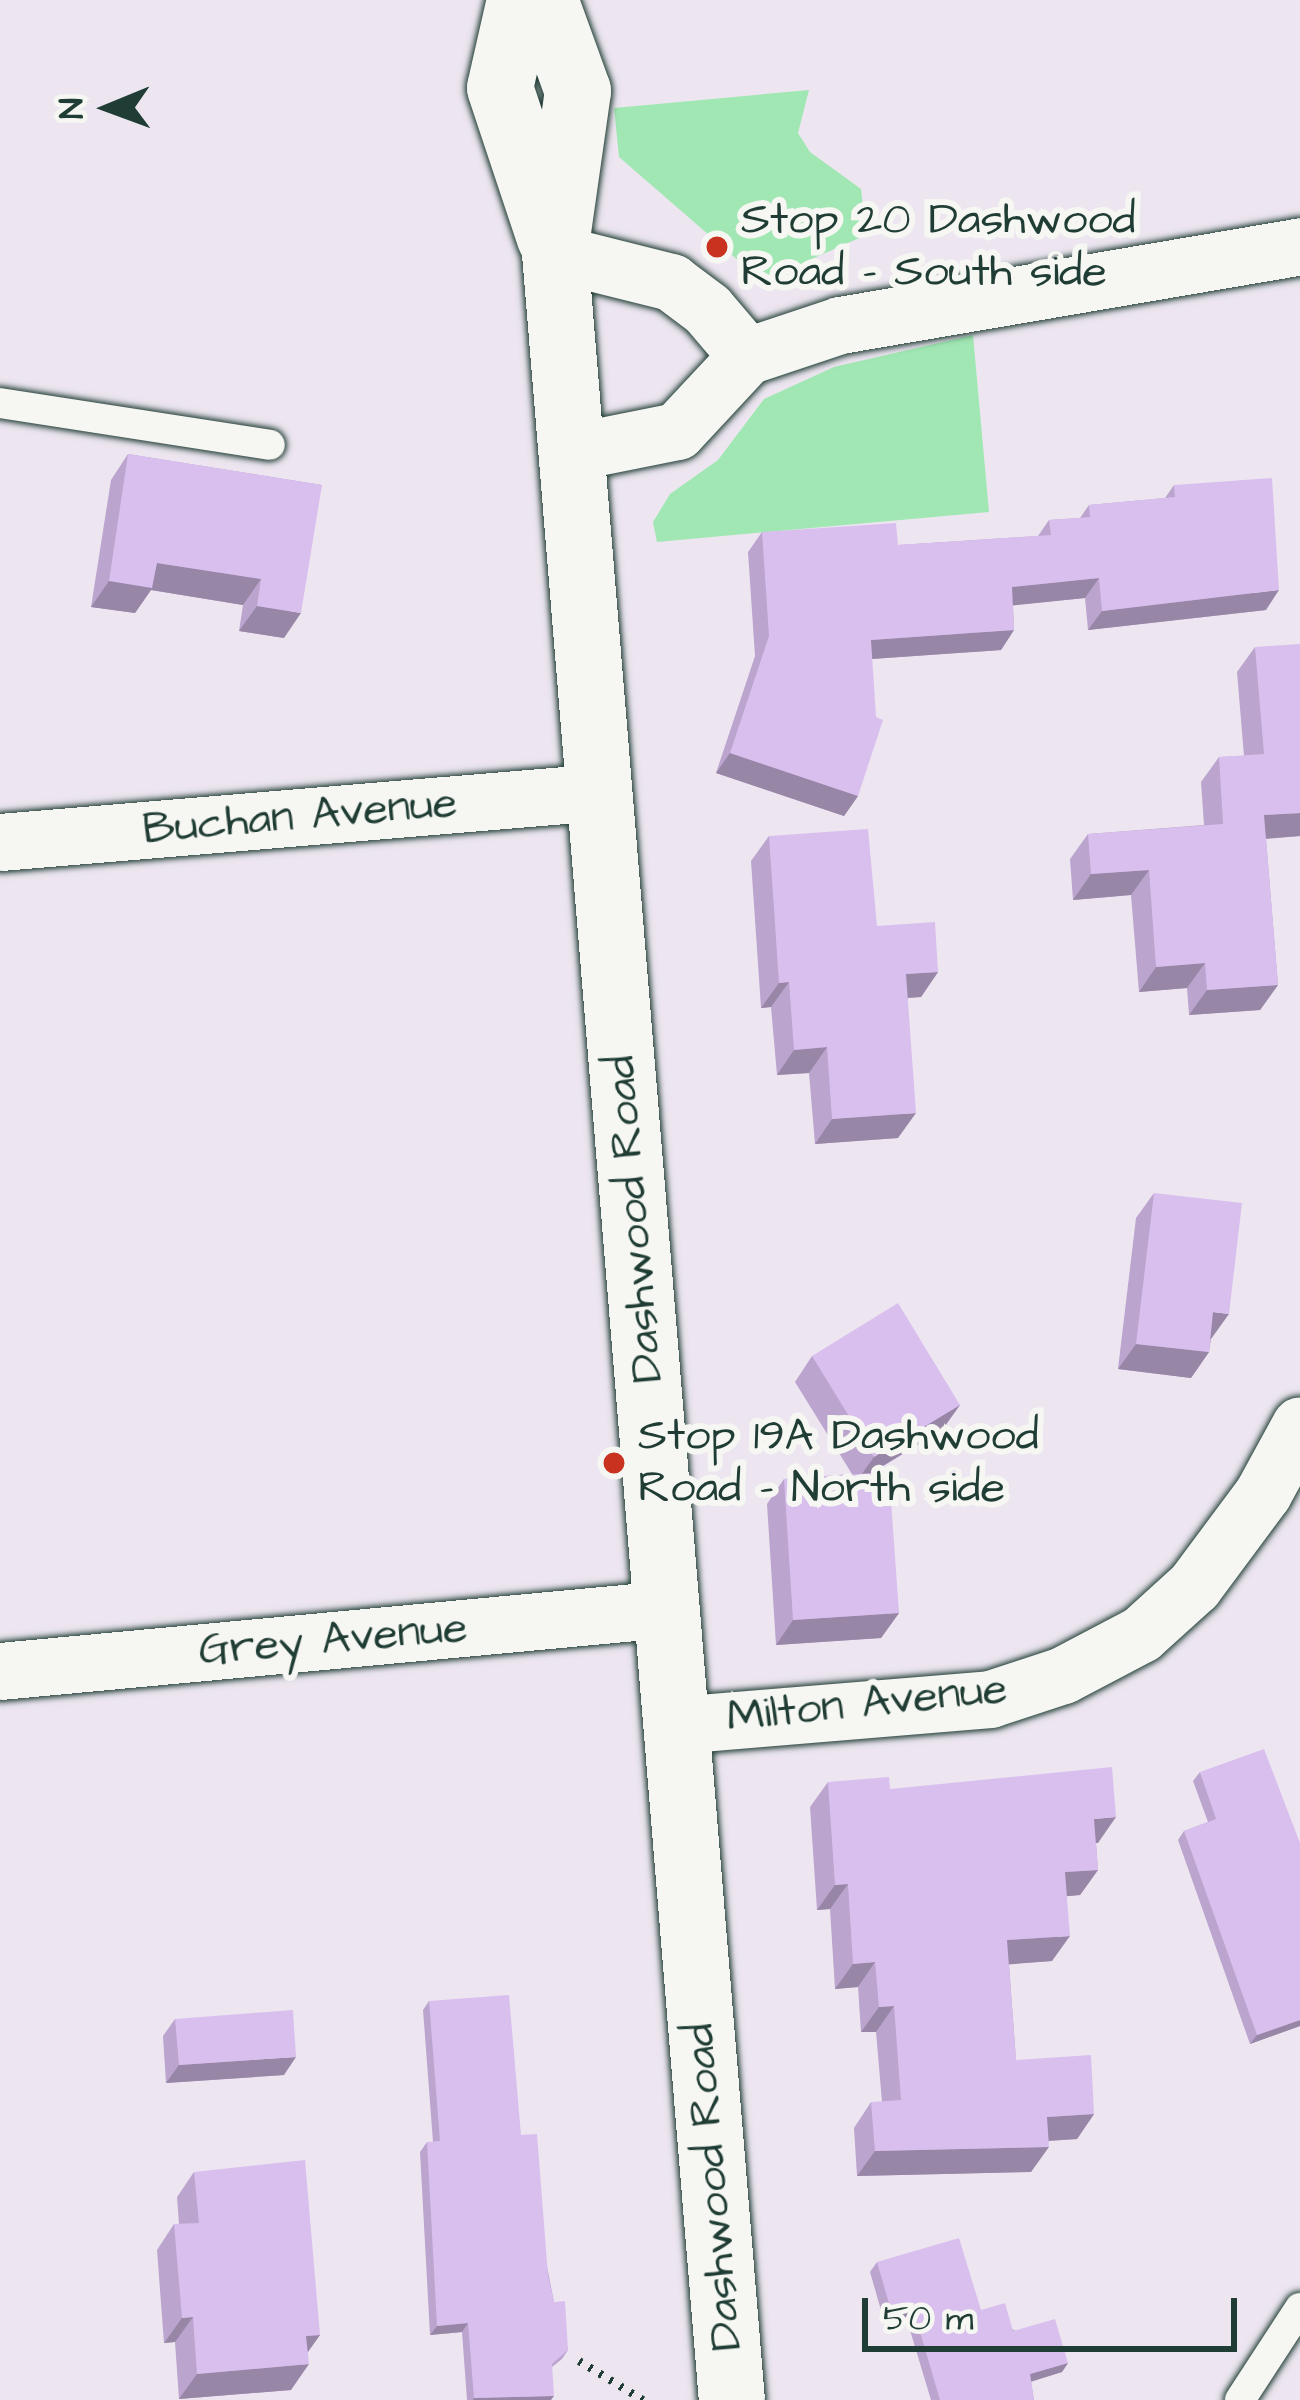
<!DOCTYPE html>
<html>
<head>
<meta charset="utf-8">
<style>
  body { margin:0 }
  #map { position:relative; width:1300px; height:2400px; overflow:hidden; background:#ede6f1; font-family:"Architects Daughter",sans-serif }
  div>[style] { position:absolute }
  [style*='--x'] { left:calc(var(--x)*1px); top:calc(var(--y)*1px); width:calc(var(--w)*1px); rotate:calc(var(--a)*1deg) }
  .green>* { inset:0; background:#a1e7b3 }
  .path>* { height:8px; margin-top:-4px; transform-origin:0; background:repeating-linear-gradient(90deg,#1f3d34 0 3px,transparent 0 12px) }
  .roads { filter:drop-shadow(0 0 3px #1f3d34) drop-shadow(0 0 3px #1f3d34) }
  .service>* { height:30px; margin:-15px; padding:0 15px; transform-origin:15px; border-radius:15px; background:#f6f6f2 }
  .minor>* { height:57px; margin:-28.5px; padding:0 28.5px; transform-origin:28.5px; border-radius:28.5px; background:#f6f6f2 }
  .tertiary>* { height:66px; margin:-33px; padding:0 33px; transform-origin:33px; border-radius:33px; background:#f6f6f2 }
  .wall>* { inset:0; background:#bba4cd }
  .shaded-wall>* { inset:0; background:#9886a7 }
  .building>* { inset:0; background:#d9bfee }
  .dots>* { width:33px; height:33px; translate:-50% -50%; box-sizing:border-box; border:6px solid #f6f6f2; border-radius:50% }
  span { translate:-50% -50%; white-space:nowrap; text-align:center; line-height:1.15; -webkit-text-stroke:12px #f6f6f2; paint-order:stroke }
  .poi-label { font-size:45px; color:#1f3d34 }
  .left { translate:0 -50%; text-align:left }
  .street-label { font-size:45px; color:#1f3d34 }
  .north { position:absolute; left:48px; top:48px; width:120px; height:120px; -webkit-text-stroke:9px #f6f6f2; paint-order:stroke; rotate:269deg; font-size:33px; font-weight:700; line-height:48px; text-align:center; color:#1f3d34 }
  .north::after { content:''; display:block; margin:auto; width:42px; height:54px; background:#1f3d34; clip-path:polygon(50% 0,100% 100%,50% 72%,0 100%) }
  .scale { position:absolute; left:862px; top:2298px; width:375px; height:54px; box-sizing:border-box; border:6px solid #1f3d34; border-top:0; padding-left:15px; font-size:36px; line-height:42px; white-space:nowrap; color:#1f3d34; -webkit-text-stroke:9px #f6f6f2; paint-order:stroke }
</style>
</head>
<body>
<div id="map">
  <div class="green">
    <i style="clip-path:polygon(809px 90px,798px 133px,810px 152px,861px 189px,866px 235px,762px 281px,619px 157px,614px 108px)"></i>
    <i style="clip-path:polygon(973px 335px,989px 512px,657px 542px,653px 522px,670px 494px,718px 460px,764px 399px,834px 367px)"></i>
  </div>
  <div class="path">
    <i style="--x:579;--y:2361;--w:75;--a:31.4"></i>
  </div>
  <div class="roads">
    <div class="service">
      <i style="--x:0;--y:403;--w:273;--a:8.8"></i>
      <i style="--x:1240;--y:2400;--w:110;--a:-56.9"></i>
    </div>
    <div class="minor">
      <i style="--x:555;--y:253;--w:120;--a:14"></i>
      <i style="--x:671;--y:282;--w:45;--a:36.9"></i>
      <i style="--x:707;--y:309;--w:62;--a:49.6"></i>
      <i style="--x:572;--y:452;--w:107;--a:-11.3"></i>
      <i style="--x:677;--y:431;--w:103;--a:-47"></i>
      <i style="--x:747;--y:356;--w:98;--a:-18.4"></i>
      <i style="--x:840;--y:325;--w:467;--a:-9.7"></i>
      <i style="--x:0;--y:842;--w:602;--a:-4.76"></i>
      <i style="--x:0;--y:1671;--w:670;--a:-5.31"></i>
      <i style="--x:676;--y:1725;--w:315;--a:-4.7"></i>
      <i style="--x:990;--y:1699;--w:77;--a:-18.2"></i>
      <i style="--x:1063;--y:1675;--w:88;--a:-27.7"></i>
      <i style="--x:1141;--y:1634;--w:72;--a:-42.2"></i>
      <i style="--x:1194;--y:1586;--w:116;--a:-53.4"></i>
      <i style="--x:1263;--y:1493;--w:77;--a:-61.4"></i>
    </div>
    <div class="tertiary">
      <i style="--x:520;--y:0;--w:90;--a:102.8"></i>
      <i style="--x:500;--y:88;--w:158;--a:71.6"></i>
      <i style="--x:545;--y:0;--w:97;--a:70.1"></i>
      <i style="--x:578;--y:91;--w:164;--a:98.1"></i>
      <i style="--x:555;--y:253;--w:2154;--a:85.29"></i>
    </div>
  </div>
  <div class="wall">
    <i style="clip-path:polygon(128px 454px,322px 485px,284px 638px,239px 631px,243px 605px,151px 590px,135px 613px,91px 607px,111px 480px)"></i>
    <i style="clip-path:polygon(1174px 485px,1266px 610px,1088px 630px,1085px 598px,1013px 605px,1014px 630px,1001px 650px,872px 659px,858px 796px,844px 816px,716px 773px,755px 656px,748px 552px,762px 532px,898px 545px,1038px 536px,1049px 520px,1080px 518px,1089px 505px,1165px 498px)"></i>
    <i style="clip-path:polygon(1255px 647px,1300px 836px,1266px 839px,1278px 985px,1260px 1010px,1189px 1015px,1187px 988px,1139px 992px,1131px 895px,1073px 900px,1070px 859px,1088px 834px,1204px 825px,1201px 782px,1219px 757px,1244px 756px,1237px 672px)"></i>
    <i style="clip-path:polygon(769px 836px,877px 926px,938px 972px,921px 997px,908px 998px,898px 1138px,815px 1144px,809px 1073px,777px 1075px,771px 1007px,761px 1008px,751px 861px)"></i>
    <i style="clip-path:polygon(1154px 1193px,1211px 1339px,1209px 1352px,1191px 1378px,1118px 1369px,1136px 1218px)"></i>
    <i style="clip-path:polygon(812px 1356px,960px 1405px,942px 1430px,872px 1473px,899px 1613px,881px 1638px,776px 1645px,767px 1504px,784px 1479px,852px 1474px,795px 1382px)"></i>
    <i style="clip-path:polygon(1200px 1772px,1300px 2026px,1250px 2044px,1178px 1840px,1184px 1831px,1208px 1822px,1193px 1781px)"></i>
    <i style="clip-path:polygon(828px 1782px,890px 1789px,1098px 1843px,1096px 1843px,1098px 1870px,1080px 1895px,1067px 1896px,1052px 1961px,1009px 1964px,1016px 2060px,1094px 2114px,1077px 2139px,1049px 2141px,1031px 2172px,857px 2176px,854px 2128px,871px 2102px,882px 2102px,876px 2032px,861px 2032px,858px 1987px,835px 1989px,830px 1909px,817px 1910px,810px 1807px)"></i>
    <i style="clip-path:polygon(429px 2001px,521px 2135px,554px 2302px,568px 2350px,562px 2359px,552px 2367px,551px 2400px,467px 2400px,462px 2332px,430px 2335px,420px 2152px,427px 2142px,433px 2142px,423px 2010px)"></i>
    <i style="clip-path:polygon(175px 2019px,284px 2075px,166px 2083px,163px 2036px)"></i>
    <i style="clip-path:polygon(194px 2172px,320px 2335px,308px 2352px,291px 2390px,179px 2399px,175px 2342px,164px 2343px,157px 2250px,174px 2224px,179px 2224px,177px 2197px)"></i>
    <i style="clip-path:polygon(877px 2262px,981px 2310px,1068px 2363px,1062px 2372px,1031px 2381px,1034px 2400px,931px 2400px,906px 2317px,885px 2324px,870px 2272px)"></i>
  </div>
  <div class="shaded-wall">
    <i style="clip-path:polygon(157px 563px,261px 579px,243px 605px,151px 590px,135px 613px,91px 607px,109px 581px)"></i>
    <i style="clip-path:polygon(1099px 578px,1085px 598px,998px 607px,1012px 587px)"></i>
    <i style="clip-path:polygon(1279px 590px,1266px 610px,1088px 630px,1102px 611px)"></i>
    <i style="clip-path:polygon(257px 606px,301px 613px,284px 638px,239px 631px)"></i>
    <i style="clip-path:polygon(1014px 630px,1001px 650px,857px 660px,871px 640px)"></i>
    <i style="clip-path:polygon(730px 753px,858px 796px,844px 816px,716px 773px)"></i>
    <i style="clip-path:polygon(1300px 813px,1300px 836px,1247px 840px,1264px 815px)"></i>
    <i style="clip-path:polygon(1149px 870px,1131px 895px,1073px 900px,1091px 874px)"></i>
    <i style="clip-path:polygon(1205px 963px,1187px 988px,1139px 992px,1156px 967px)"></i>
    <i style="clip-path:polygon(938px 972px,921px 997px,888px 999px,906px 974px)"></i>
    <i style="clip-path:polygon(789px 982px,771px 1007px,761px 1008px,779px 983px)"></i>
    <i style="clip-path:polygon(1278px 985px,1260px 1010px,1189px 1015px,1207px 990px)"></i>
    <i style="clip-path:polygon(827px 1047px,809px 1073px,777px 1075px,794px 1050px)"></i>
    <i style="clip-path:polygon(916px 1113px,898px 1138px,815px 1144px,832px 1119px)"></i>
    <i style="clip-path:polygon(1213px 1312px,1229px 1314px,1211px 1339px,1196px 1338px)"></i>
    <i style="clip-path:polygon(1136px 1344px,1209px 1352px,1191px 1378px,1118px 1369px)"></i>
    <i style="clip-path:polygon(960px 1405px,942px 1430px,856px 1482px,874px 1457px)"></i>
    <i style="clip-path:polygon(899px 1613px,881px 1638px,776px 1645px,793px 1620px)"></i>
    <i style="clip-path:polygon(1116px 1817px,1098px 1843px,1077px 1844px,1094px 1819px)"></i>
    <i style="clip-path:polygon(1098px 1870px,1080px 1895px,1047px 1898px,1065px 1872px)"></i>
    <i style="clip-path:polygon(848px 1884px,830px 1909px,817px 1910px,835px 1885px)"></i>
    <i style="clip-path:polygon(1070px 1936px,1052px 1961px,989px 1966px,1007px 1940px)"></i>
    <i style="clip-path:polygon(875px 1962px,858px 1987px,835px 1989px,853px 1964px)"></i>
    <i style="clip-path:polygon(894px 2006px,876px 2032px,861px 2032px,879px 2007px)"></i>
    <i style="clip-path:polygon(1300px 2020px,1300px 2026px,1250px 2044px,1257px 2035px)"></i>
    <i style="clip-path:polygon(296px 2057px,284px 2075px,166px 2083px,179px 2065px)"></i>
    <i style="clip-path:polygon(1094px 2114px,1077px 2139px,1029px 2142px,1047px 2117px)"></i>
    <i style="clip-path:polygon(1049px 2147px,1031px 2172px,857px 2176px,875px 2151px)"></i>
    <i style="clip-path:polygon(913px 2308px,906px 2317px,885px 2324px,892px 2314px)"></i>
    <i style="clip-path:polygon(193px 2317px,175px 2342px,164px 2343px,182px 2318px)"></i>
    <i style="clip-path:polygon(468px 2323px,462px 2332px,430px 2335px,437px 2326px)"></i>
    <i style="clip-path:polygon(320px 2335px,302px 2360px,306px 2336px)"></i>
    <i style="clip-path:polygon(1068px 2363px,1062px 2372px,1024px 2384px,1030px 2374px)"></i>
    <i style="clip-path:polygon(309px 2364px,291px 2390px,179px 2399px,197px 2374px)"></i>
    <i style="clip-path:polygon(554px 2396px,551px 2400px,473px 2400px,474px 2398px)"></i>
  </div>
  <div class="building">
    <i style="clip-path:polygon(128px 454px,322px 485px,301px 613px,257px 606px,261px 579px,157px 563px,152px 588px,109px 581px)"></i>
    <i style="clip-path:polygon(1272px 478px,1279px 590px,1102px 611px,1099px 578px,1012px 587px,1014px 630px,871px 640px,876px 717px,883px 720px,858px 796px,730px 753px,769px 636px,762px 532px,896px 523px,898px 545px,1051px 535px,1049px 520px,1090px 517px,1089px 505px,1175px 497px,1174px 485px)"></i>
    <i style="clip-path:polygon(1300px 644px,1300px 813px,1264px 815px,1278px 985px,1207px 990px,1205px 963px,1156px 967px,1149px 870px,1091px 874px,1088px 834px,1223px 824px,1219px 757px,1264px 754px,1255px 647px)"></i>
    <i style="clip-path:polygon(868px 829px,877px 926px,935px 922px,938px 972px,906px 974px,916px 1113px,832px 1119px,827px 1047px,794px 1050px,789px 982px,779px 983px,769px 836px)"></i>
    <i style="clip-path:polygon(1154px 1193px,1242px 1203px,1229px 1314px,1213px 1312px,1209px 1352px,1136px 1344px)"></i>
    <i style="clip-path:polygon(898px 1303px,960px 1405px,874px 1457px,812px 1356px)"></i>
    <i style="clip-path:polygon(889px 1472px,899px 1613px,793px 1620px,784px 1479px)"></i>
    <i style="clip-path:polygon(1264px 1749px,1300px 1843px,1300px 2020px,1257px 2035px,1184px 1831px,1216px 1819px,1200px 1772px)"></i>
    <i style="clip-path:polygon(1112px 1767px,1116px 1817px,1094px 1819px,1098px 1870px,1065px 1872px,1070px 1936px,1007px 1940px,1016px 2060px,1091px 2055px,1094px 2114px,1047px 2117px,1049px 2147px,875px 2151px,871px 2102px,901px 2100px,894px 2006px,879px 2007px,875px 1962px,853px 1964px,848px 1884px,835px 1885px,828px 1782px,889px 1777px,890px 1789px)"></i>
    <i style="clip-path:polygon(509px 1995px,521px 2135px,537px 2134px,548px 2275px,554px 2302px,565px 2301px,568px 2350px,552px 2364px,554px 2396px,474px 2398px,468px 2323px,437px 2326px,427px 2142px,440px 2141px,429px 2001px)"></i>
    <i style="clip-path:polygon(293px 2010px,296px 2057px,179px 2065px,175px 2019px)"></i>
    <i style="clip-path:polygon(305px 2160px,320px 2335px,306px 2336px,309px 2364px,197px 2374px,193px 2317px,182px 2318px,174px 2224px,199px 2223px,194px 2172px)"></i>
    <i style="clip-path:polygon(959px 2238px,981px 2310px,1005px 2303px,1013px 2331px,1055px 2319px,1068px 2363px,1030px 2374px,1034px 2400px,940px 2400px,913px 2308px,892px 2314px,877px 2262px)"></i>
  </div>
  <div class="dots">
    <i style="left:717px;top:247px;background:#c8321e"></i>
    <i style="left:614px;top:1463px;background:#c8321e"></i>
  </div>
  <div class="poi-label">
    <span class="left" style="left:741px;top:247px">Stop 20 Dashwood<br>Road - South side</span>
    <span class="left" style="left:638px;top:1463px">Stop 19A Dashwood<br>Road - North side</span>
  </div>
  <div class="street-label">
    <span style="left:300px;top:817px;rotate:-5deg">Buchan Avenue</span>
    <span style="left:635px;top:1219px;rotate:-95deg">Dashwood Road</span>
    <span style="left:333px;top:1640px;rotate:-5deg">Grey Avenue</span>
    <span style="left:867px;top:1704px;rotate:-6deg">Milton Avenue</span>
    <span style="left:714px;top:2187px;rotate:-95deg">Dashwood Road</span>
  </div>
  <div class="north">N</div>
  <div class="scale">50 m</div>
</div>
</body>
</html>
